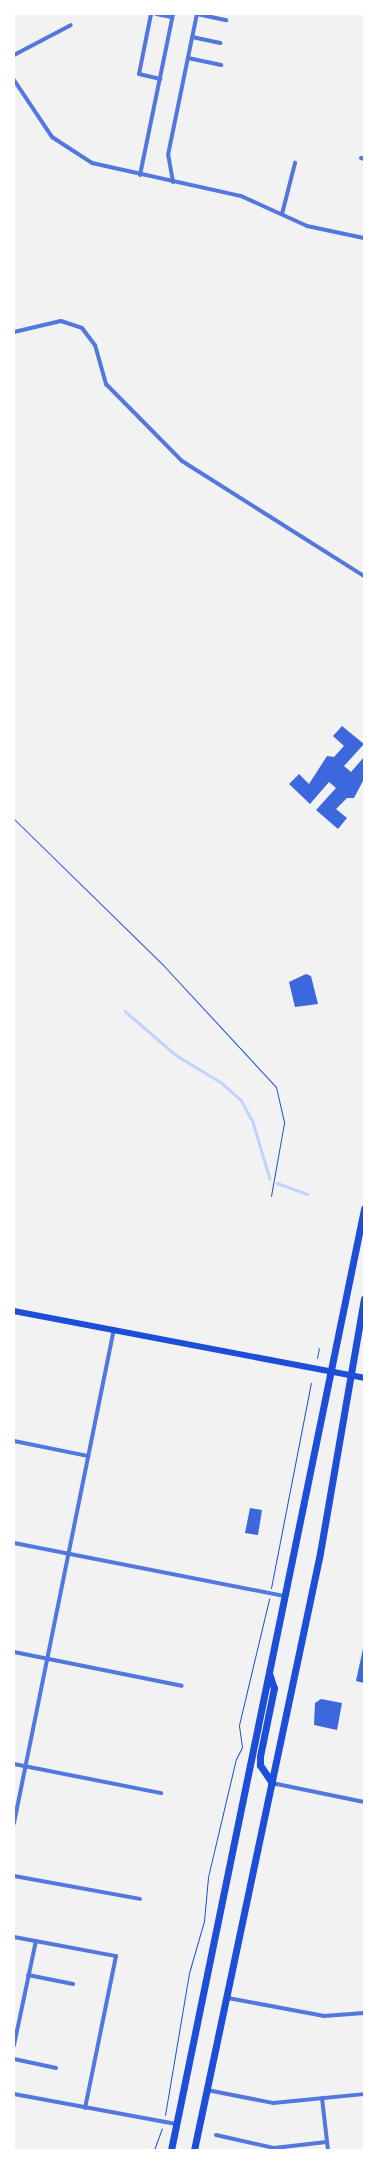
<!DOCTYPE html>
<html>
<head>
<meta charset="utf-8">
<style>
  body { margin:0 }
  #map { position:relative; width:378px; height:2164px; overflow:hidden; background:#f2f2f2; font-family:"Work Sans",sans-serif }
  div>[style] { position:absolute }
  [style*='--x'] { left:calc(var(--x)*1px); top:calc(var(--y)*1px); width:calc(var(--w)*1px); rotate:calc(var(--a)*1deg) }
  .stream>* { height:2.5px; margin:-1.25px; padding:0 1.25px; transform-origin:1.25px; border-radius:1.25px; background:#bfd3fe }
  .building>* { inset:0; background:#3d67dc }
  .path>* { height:1px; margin:-0.5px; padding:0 0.5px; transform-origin:0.5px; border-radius:0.5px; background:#1d4ed8 }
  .minor>* { height:4px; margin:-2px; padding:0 2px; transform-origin:2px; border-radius:2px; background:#5277de }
  .secondary>* { height:5.5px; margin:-2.75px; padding:0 2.75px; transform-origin:2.75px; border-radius:2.75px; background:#1d4ed8 }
  .trunk>* { height:7px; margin:-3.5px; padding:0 3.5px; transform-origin:3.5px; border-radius:3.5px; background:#1d4ed8 }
  span { translate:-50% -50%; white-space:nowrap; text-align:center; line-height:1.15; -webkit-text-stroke:4px #fff; paint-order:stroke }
  .frame { position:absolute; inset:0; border:15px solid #fff; pointer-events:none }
</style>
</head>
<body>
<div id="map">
  <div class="stream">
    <i style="--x:125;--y:1011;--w:67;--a:40.8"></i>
    <i style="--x:176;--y:1055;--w:54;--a:31.3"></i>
    <i style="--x:222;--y:1083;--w:25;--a:42"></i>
    <i style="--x:241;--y:1100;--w:25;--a:61"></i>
    <i style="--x:253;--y:1122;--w:59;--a:73.4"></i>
    <i style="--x:277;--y:1183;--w:32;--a:20"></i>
  </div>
  <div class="building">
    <i style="clip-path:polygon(342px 726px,364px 744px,344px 766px,351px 772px,364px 757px,364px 779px,354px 798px,347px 798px,336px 809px,347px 818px,338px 829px,316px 810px,336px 788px,329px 782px,310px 804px,289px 784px,299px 774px,309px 784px,327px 756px,334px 757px,344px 746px,333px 736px)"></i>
    <i style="clip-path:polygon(306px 974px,311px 976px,318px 1004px,295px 1007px,289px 982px)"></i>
    <i style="clip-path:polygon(250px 1508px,262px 1510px,258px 1535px,245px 1533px)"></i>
    <i style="clip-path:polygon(364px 1644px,364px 1683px,356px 1681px)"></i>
    <i style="clip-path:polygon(321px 1699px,342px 1703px,337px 1730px,314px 1725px,315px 1703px)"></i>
  </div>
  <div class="path">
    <i style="--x:14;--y:819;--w:210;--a:44.4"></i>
    <i style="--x:164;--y:966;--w:165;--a:47.2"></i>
    <i style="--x:276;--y:1087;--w:37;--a:77"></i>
    <i style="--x:284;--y:1123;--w:74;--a:100.1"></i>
    <i style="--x:317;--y:1358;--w:10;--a:-79"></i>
    <i style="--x:271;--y:1588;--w:209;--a:-79"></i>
    <i style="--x:165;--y:2115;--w:144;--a:-80.4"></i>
    <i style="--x:189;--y:1973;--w:54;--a:-73.9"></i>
    <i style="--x:204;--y:1921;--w:44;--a:-84.8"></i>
    <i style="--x:208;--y:1877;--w:121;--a:-76.7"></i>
    <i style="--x:236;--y:1759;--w:13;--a:-63"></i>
    <i style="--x:242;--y:1747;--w:22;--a:-98"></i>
    <i style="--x:239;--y:1725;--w:130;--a:-76.6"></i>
    <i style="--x:154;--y:2150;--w:23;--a:-70"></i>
  </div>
  <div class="minor">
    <i style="--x:151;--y:14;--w:61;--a:101.3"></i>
    <i style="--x:139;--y:74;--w:22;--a:13"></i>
    <i style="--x:156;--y:14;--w:16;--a:11"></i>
    <i style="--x:197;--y:14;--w:30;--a:12"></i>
    <i style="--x:192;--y:37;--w:29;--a:12"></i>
    <i style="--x:14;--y:55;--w:64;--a:-27.8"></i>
    <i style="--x:188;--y:58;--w:34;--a:12"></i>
    <i style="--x:14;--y:80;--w:69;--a:56.3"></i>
    <i style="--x:52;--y:137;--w:48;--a:33"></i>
    <i style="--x:92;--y:163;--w:153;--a:12.5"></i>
    <i style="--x:241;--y:196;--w:72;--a:24.4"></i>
    <i style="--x:307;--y:226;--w:58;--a:11.9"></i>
    <i style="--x:361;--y:158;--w:3;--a:18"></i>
    <i style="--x:140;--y:175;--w:164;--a:-78.4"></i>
    <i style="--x:173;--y:182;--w:27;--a:-100"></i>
    <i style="--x:168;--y:155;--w:144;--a:-78.4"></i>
    <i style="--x:282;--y:214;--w:53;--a:-75.7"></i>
    <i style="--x:14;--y:332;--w:48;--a:-13.2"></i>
    <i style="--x:61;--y:321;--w:22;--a:18"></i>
    <i style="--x:82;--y:328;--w:21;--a:53"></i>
    <i style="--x:95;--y:345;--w:41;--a:74.2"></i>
    <i style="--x:106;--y:384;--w:108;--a:45.4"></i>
    <i style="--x:182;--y:461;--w:215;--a:32.3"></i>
    <i style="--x:14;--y:1441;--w:76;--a:11.5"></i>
    <i style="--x:14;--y:1543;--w:276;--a:11.1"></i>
    <i style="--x:14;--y:1652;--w:171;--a:11.4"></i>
    <i style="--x:14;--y:1764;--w:150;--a:11.2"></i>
    <i style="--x:272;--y:1783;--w:94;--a:11.7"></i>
    <i style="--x:14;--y:1823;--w:504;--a:-78.56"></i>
    <i style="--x:14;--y:1876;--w:128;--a:10.3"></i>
    <i style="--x:14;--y:1937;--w:104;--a:10.6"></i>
    <i style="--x:116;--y:1956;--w:155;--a:101.5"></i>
    <i style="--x:28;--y:1975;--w:46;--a:11.3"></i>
    <i style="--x:228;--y:1998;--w:98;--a:10.6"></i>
    <i style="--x:324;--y:2016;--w:40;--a:-4.3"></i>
    <i style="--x:14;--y:2045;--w:106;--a:-78.1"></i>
    <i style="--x:14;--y:2059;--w:43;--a:12.1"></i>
    <i style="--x:207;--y:2090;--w:67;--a:11.1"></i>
    <i style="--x:273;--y:2103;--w:91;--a:-5.6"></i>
    <i style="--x:14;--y:2094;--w:165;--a:10.5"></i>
    <i style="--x:322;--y:2098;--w:52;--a:83.4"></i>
    <i style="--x:216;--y:2135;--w:59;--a:12.6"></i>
    <i style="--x:274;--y:2148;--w:53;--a:-6.5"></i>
  </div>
  <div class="secondary">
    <i style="--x:14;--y:1311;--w:356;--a:10.8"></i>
  </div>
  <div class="trunk">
    <i style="--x:269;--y:1673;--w:16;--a:72"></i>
    <i style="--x:274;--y:1688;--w:69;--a:101.6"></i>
    <i style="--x:260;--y:1756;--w:9;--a:90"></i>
    <i style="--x:260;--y:1765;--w:22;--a:56"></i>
    <i style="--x:171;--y:2150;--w:961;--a:-78.41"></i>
    <i style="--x:194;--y:2150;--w:610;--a:-78.08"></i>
    <i style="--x:320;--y:1553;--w:258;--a:-80.2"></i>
  </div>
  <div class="frame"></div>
</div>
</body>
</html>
